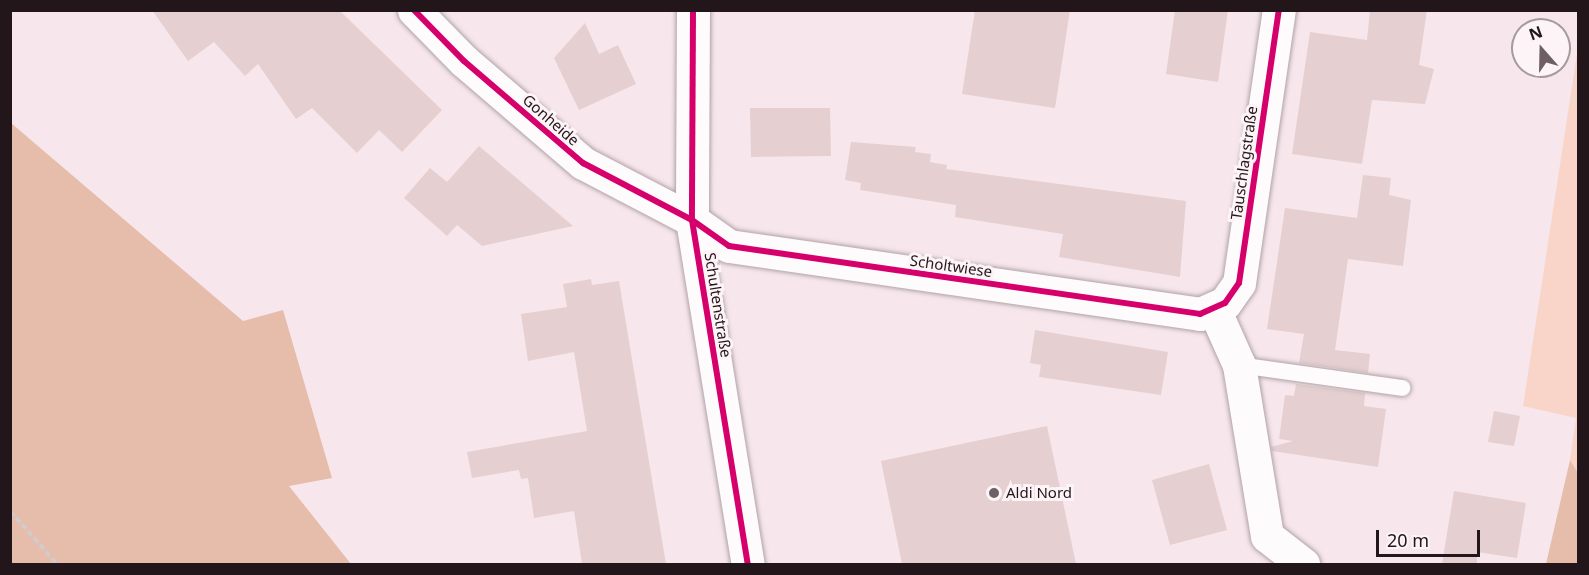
<!DOCTYPE html>
<html>
<head>
<meta charset="utf-8">
<style>
  body { margin:0 }
  #map { position:relative; width:1589px; height:575px; overflow:hidden; background:#f7e7ec; font-family:"Noto Sans",sans-serif }
  div>[style] { position:absolute }
  [style*='--x'] { left:calc(var(--x)*1px); top:calc(var(--y)*1px); width:calc(var(--w)*1px); rotate:calc(var(--a)*1deg) }
  .green>* { inset:0; background:#f8d5c8 }
  .forest>* { inset:0; background:#e6bcaa }
  .building>* { inset:0; background:#e5cfd0 }
  .path>* { height:4px; margin-top:-2px; transform-origin:0; background:repeating-linear-gradient(90deg,#d2cbce 0 6px,transparent 0 9px) }
  .roads { filter:drop-shadow(0 0 2px #b1a3a8) drop-shadow(0 0 2px #b1a3a8) }
  .service>* { height:16px; margin:-8px; padding:0 8px; transform-origin:8px; border-radius:8px; background:#fefbfc }
  .minor>* { height:33px; margin:-16.5px; padding:0 16.5px; transform-origin:16.5px; border-radius:16.5px; background:#fefbfc }
  .secondary>* { height:33px; margin:-16.5px; padding:0 16.5px; transform-origin:16.5px; border-radius:16.5px; background:#fefbfc }
  .cycleway>* { height:6px; margin:-3px; padding:0 3px; transform-origin:3px; border-radius:3px; background:#d6006c }
  .dots>* { width:16px; height:16px; translate:-50% -50%; box-sizing:border-box; border:3px solid #fcf4f6; border-radius:50% }
  span { translate:-50% -50%; white-space:nowrap; text-align:center; line-height:1.15; -webkit-text-stroke:6px #fcf4f6; paint-order:stroke }
  .street-label { font-size:15px; color:#23161a }
  .poi-label { font-size:15px; color:#23161a }
  .left { translate:0 -50%; text-align:left }
  .frame { position:absolute; inset:0; border:12px solid #23161a; pointer-events:none }
  .north { position:absolute; left:1511px; top:18px; width:60px; height:60px; box-sizing:border-box; background:#fcf4f6; border:2px solid #a59b9e; border-radius:50%; rotate:340deg; font-size:16px; font-weight:700; line-height:24px; text-align:center; color:#23161a }
  .north::after { content:''; display:block; margin:auto; width:21px; height:27px; background:#6d5f64; clip-path:polygon(50% 0,100% 100%,50% 72%,0 100%) }
  .scale { position:absolute; left:1376px; top:530px; width:104px; height:27px; box-sizing:border-box; border:3px solid #23161a; border-top:0; padding-left:8px; font-size:18px; line-height:21px; white-space:nowrap; color:#23161a; -webkit-text-stroke:4px #fcf4f6; paint-order:stroke }
</style>
</head>
<body>
<div id="map">
  <div class="green">
    <i style="clip-path:polygon(1578px 47px,1578px 473px,1570px 460px,1576px 418px,1523px 406px)"></i>
  </div>
  <div class="forest">
    <i style="clip-path:polygon(11px 123px,243px 321px,283px 310px,332px 478px,289px 486px,351px 564px,11px 564px)"></i>
    <i style="clip-path:polygon(1570px 460px,1578px 473px,1578px 564px,1546px 564px)"></i>
  </div>
  <div class="building">
    <i style="clip-path:polygon(152px 10px,339px 10px,442px 110px,402px 152px,379px 130px,357px 153px,312px 108px,296px 119px,258px 64px,245px 76px,214px 42px,188px 61px)"></i>
    <i style="clip-path:polygon(975px 10px,1070px 10px,1055px 108px,962px 94px)"></i>
    <i style="clip-path:polygon(1175px 10px,1228px 10px,1218px 82px,1166px 74px)"></i>
    <i style="clip-path:polygon(1370px 10px,1427px 10px,1419px 65px,1434px 69px,1425px 104px,1372px 100px,1362px 164px,1292px 154px,1310px 32px,1367px 40px)"></i>
    <i style="clip-path:polygon(585px 23px,599px 54px,618px 45px,636px 84px,579px 110px,554px 58px)"></i>
    <i style="clip-path:polygon(750px 108px,830px 108px,831px 156px,751px 157px)"></i>
    <i style="clip-path:polygon(851px 142px,916px 147px,915px 152px,931px 154px,930px 162px,947px 165px,946px 169px,1186px 201px,1180px 277px,1059px 257px,1063px 234px,955px 217px,956px 205px,860px 190px,861px 183px,845px 180px)"></i>
    <i style="clip-path:polygon(479px 146px,573px 226px,482px 246px,457px 225px,447px 236px,404px 198px,430px 168px,447px 182px)"></i>
    <i style="clip-path:polygon(1363px 175px,1391px 178px,1389px 195px,1411px 200px,1403px 266px,1348px 259px,1335px 350px,1370px 354px,1368px 373px,1299px 363px,1304px 334px,1267px 329px,1285px 208px,1357px 218px)"></i>
    <i style="clip-path:polygon(591px 279px,592px 285px,619px 281px,666px 564px,582px 564px,574px 511px,534px 518px,528px 478px,521px 479px,519px 470px,472px 478px,467px 452px,587px 431px,574px 352px,528px 361px,521px 314px,567px 307px,563px 284px)"></i>
    <i style="clip-path:polygon(1035px 330px,1168px 352px,1161px 395px,1039px 377px,1041px 365px,1030px 363px)"></i>
    <i style="clip-path:polygon(1296px 384px,1365px 393px,1364px 406px,1386px 409px,1378px 467px,1272px 451px,1271px 447px,1293px 441px,1279px 439px,1285px 395px,1294px 396px)"></i>
    <i style="clip-path:polygon(1494px 411px,1520px 416px,1514px 446px,1488px 442px)"></i>
    <i style="clip-path:polygon(1047px 426px,1076px 564px,902px 564px,881px 461px)"></i>
    <i style="clip-path:polygon(1209px 464px,1227px 530px,1170px 545px,1152px 480px)"></i>
    <i style="clip-path:polygon(1454px 491px,1526px 503px,1517px 558px,1477px 552px,1477px 564px,1442px 564px)"></i>
  </div>
  <div class="path">
    <i style="--x:10;--y:511;--w:71;--a:48.4"></i>
  </div>
  <div class="roads">
    <div class="service">
      <i style="--x:1239;--y:365;--w:165;--a:8"></i>
    </div>
    <div class="minor">
      <i style="--x:414;--y:10;--w:71;--a:45.6"></i>
      <i style="--x:464;--y:61;--w:157;--a:40.6"></i>
      <i style="--x:583;--y:163;--w:123;--a:27.6"></i>
      <i style="--x:692;--y:220;--w:45;--a:35.1"></i>
      <i style="--x:729;--y:246;--w:476;--a:8.2"></i>
      <i style="--x:1200;--y:314;--w:27;--a:-24"></i>
      <i style="--x:1225;--y:303;--w:24;--a:-55"></i>
      <i style="--x:1239;--y:283;--w:276;--a:-81.7"></i>
      <i style="--x:1214;--y:309;--w:61;--a:65.9"></i>
      <i style="--x:1239;--y:365;--w:173;--a:80.7"></i>
      <i style="--x:1267;--y:536;--w:46;--a:37.9"></i>
    </div>
    <div class="secondary">
      <i style="--x:693;--y:10;--w:210;--a:90.3"></i>
      <i style="--x:692;--y:220;--w:349;--a:80.8"></i>
    </div>
  </div>
  <div class="cycleway">
    <i style="--x:414;--y:10;--w:71;--a:45.6"></i>
    <i style="--x:464;--y:61;--w:157;--a:40.6"></i>
    <i style="--x:583;--y:163;--w:123;--a:27.6"></i>
    <i style="--x:692;--y:220;--w:45;--a:35.1"></i>
    <i style="--x:729;--y:246;--w:476;--a:8.2"></i>
    <i style="--x:1200;--y:314;--w:27;--a:-24"></i>
    <i style="--x:1225;--y:303;--w:24;--a:-55"></i>
    <i style="--x:1239;--y:283;--w:276;--a:-81.7"></i>
    <i style="--x:693;--y:10;--w:210;--a:90.3"></i>
    <i style="--x:692;--y:220;--w:349;--a:80.8"></i>
  </div>
  <div class="dots">
    <i style="left:994px;top:493px;background:#6d5f64"></i>
  </div>
  <div class="street-label">
    <span style="left:551px;top:120px;rotate:41deg">Gonheide</span>
    <span style="left:1244px;top:163px;rotate:-82deg">Tauschlagstraße</span>
    <span style="left:951px;top:266px;rotate:8deg">Scholtwiese</span>
    <span style="left:718px;top:305px;rotate:81deg">Schultenstraße</span>
  </div>
  <div class="poi-label">
    <span class="left" style="left:1006px;top:493px">Aldi Nord</span>
  </div>
  <div class="frame"></div>
  <div class="north">N</div>
  <div class="scale">20 m</div>
</div>
</body>
</html>
